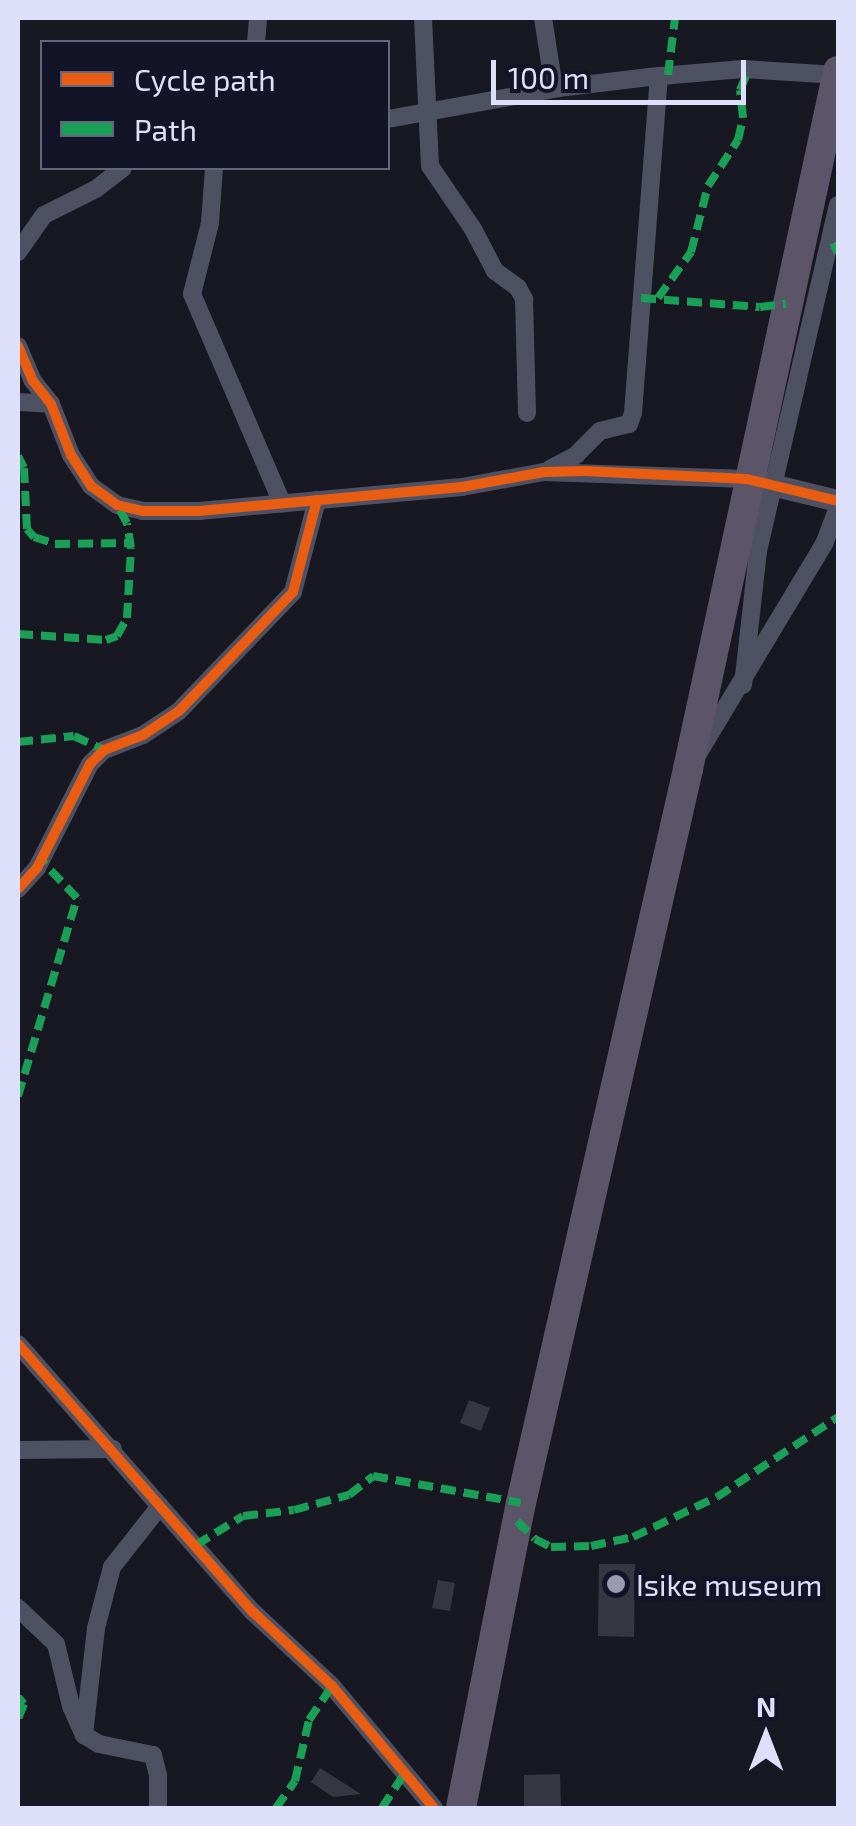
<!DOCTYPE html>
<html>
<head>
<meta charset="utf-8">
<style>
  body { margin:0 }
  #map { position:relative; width:856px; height:1826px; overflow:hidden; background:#181822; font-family:"Exo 2",sans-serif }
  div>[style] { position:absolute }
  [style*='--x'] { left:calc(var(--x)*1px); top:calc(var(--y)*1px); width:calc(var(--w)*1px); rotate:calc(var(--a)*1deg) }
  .building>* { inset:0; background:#373743 }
  .minor>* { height:18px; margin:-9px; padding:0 9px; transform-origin:9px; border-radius:9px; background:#4e5162 }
  .tertiary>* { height:22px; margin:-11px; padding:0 11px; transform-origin:11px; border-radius:11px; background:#4e5162 }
  .trunk>* { height:30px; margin:-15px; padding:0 15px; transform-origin:15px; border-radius:15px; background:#5c5468 }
  .quiet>* { height:8px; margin-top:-4px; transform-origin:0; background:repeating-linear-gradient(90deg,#1a9f57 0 15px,transparent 0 23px) }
  .cycleway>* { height:10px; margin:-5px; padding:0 5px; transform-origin:5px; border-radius:5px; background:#e95d12 }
  .dots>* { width:28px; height:28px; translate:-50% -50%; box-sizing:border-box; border:5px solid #131427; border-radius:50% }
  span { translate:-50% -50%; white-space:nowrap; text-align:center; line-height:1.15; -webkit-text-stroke:9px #131427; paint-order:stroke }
  .poi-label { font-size:30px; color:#dee0fb }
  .left { translate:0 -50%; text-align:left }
  .frame { position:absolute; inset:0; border:20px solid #dee0fb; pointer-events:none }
  .legend { position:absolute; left:40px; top:40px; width:350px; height:130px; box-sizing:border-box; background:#131427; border:2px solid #64667c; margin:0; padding:12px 18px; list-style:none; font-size:30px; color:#dee0fb }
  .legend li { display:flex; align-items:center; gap:20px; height:50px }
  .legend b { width:50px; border:2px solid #64667c }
  .north { position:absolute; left:716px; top:1686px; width:100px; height:100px; -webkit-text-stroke:8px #131427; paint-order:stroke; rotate:0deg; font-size:28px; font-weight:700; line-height:40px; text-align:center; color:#dee0fb }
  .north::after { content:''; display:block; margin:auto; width:35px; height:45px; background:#dee0fb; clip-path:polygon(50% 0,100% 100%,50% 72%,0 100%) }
  .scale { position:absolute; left:491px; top:60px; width:255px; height:45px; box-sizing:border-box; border:5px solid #dee0fb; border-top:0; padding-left:12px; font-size:30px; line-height:35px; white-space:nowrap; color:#dee0fb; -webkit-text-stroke:8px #131427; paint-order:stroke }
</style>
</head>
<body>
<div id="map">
  <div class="building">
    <i style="clip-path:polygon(469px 1400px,490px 1408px,481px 1431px,460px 1423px)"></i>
    <i style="clip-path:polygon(599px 1564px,635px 1564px,634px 1637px,598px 1636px)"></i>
    <i style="clip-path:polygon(438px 1580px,455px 1583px,450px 1611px,432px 1608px)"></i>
    <i style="clip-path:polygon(320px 1768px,361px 1794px,333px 1797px,311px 1782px)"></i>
    <i style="clip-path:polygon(560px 1774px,561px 1808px,524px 1808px,524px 1775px)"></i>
  </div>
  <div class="minor">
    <i style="--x:423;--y:18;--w:148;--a:87.3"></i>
    <i style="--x:430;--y:166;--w:76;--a:55.7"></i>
    <i style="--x:473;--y:229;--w:47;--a:62.4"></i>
    <i style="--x:495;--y:271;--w:29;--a:36"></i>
    <i style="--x:518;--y:288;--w:13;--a:61"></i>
    <i style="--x:524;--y:299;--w:114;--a:88.5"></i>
    <i style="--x:543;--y:18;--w:71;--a:81.1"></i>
    <i style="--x:256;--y:42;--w:24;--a:-85"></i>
    <i style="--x:388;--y:119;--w:173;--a:-10.3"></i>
    <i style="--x:558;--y:88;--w:92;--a:-6.9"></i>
    <i style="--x:649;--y:77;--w:94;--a:-4.9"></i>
    <i style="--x:743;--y:69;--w:95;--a:3.6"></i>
    <i style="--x:214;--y:168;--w:55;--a:94.2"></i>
    <i style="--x:210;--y:223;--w:73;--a:104.2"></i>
    <i style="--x:192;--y:294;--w:228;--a:66.7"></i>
    <i style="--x:18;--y:252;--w:45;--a:-54.9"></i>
    <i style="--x:44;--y:215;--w:58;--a:-26.6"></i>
    <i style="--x:96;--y:189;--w:34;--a:-38"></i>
    <i style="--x:18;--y:346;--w:38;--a:67"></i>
    <i style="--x:33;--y:381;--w:29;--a:52"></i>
    <i style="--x:51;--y:404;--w:55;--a:68.6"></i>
    <i style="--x:71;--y:455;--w:37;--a:57"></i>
    <i style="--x:91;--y:486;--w:32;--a:36"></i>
    <i style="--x:117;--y:505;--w:27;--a:13"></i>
    <i style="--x:143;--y:511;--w:56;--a:0"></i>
    <i style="--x:199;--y:511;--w:264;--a:-5.2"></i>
    <i style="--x:462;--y:487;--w:83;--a:-10.4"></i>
    <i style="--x:544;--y:472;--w:203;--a:2"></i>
    <i style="--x:18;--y:402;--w:33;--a:3"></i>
    <i style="--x:550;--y:469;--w:30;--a:-28"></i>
    <i style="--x:576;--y:455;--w:34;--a:-45"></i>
    <i style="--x:600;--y:431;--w:30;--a:-14"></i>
    <i style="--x:629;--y:424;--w:12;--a:-70"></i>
    <i style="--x:633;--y:413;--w:338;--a:-85.6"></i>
    <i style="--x:743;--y:685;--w:135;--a:-83.6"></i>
    <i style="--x:758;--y:551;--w:355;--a:-77"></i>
    <i style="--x:699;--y:752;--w:243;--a:-59"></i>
    <i style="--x:824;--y:544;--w:39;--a:-69"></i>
    <i style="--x:18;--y:889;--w:28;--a:-48"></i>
    <i style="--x:37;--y:868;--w:117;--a:-63"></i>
    <i style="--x:90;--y:764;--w:20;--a:-45"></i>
    <i style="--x:104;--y:750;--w:42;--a:-21"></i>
    <i style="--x:143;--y:735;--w:43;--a:-33.7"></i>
    <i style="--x:179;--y:711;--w:165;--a:-46.2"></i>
    <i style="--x:293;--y:592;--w:95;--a:-75.4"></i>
    <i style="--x:18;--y:1344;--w:356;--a:48.8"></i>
    <i style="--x:253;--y:1612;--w:108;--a:43.1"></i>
    <i style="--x:332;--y:1686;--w:159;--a:50.1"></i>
    <i style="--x:18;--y:1450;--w:95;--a:-0.6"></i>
    <i style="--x:18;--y:1608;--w:52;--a:43.5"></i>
    <i style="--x:56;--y:1644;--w:64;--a:76.4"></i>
    <i style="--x:71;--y:1706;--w:32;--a:66"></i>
    <i style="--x:84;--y:1735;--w:17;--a:31"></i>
    <i style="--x:99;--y:1744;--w:55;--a:11.5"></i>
    <i style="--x:153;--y:1755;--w:21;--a:76"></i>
    <i style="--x:158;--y:1775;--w:33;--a:90"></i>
    <i style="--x:84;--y:1735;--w:108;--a:-83.6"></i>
    <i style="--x:96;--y:1628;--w:63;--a:-75.3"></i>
    <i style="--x:112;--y:1567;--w:78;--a:-51.8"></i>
  </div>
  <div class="tertiary">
    <i style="--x:747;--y:479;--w:94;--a:13.6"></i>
  </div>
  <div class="trunk">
    <i style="--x:461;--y:1808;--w:311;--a:-78.9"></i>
    <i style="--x:521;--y:1503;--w:753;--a:-77.18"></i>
    <i style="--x:688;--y:769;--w:714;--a:-77.87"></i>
  </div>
  <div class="quiet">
    <i style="--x:668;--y:75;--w:57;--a:-83"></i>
    <i style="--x:833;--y:243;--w:11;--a:63"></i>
    <i style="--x:641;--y:298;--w:119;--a:4.3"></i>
    <i style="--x:760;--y:307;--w:26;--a:-7"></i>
    <i style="--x:658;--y:298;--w:57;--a:-54.3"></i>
    <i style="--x:691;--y:252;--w:68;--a:-75.6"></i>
    <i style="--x:708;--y:186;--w:55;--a:-56.9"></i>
    <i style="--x:738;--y:140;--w:23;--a:-77"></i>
    <i style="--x:743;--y:118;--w:28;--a:-96"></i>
    <i style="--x:740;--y:90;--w:23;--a:-67"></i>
    <i style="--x:18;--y:456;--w:13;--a:63"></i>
    <i style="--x:24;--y:468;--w:61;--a:87.2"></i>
    <i style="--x:27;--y:529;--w:11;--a:49"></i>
    <i style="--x:34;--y:537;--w:22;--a:18"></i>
    <i style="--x:55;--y:544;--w:76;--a:-0.8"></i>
    <i style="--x:18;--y:634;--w:88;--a:3.9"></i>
    <i style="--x:106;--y:640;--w:12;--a:-20"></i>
    <i style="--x:117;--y:636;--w:21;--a:-61"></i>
    <i style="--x:127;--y:618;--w:70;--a:-86.7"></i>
    <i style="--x:131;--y:548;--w:25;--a:-99"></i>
    <i style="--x:127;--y:523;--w:21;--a:-119"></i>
    <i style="--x:18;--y:742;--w:56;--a:-6.1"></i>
    <i style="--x:74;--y:736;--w:33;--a:25"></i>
    <i style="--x:18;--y:1096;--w:207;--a:-73.4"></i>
    <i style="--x:77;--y:898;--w:52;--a:-133.5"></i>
    <i style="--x:517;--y:1521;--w:25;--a:45"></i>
    <i style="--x:535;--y:1539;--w:18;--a:27"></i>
    <i style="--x:551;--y:1547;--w:40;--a:-1.4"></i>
    <i style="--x:591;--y:1546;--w:43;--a:-12.1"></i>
    <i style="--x:633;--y:1537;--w:93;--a:-25.5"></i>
    <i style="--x:717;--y:1497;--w:145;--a:-33.5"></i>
    <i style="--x:196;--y:1545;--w:55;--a:-31.7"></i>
    <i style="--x:243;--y:1516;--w:51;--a:-6.7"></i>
    <i style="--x:294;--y:1510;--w:57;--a:-15.3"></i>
    <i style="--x:349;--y:1495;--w:31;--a:-38"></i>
    <i style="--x:373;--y:1476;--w:150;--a:10.3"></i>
    <i style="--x:18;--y:1697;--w:9;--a:49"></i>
    <i style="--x:24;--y:1704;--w:16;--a:112"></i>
    <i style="--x:276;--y:1808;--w:33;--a:-55"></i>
    <i style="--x:295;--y:1781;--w:63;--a:-77.1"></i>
    <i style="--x:309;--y:1720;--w:41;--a:-55.9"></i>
    <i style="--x:382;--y:1808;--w:44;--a:-57"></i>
  </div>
  <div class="cycleway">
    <i style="--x:18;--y:346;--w:38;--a:67"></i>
    <i style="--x:33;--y:381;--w:29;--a:52"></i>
    <i style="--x:51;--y:404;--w:55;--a:68.6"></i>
    <i style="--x:71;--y:455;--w:37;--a:57"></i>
    <i style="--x:91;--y:486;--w:32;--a:36"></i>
    <i style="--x:117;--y:505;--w:27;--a:13"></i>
    <i style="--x:143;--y:511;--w:56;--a:0"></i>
    <i style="--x:199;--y:511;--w:264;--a:-5.2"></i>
    <i style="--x:462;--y:487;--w:83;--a:-10.4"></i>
    <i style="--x:544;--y:472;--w:41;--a:-1.4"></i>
    <i style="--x:585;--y:471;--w:162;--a:2.8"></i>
    <i style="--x:747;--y:479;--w:94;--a:13.6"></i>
    <i style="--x:18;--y:889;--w:28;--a:-48"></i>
    <i style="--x:37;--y:868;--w:117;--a:-63"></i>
    <i style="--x:90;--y:764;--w:20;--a:-45"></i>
    <i style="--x:104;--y:750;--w:42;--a:-21"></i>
    <i style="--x:143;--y:735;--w:43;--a:-33.7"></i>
    <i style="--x:179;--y:711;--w:165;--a:-46.2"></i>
    <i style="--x:293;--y:592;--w:95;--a:-75.4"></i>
    <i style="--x:18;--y:1344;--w:356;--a:48.8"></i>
    <i style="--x:253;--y:1612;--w:108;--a:43.1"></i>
    <i style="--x:332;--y:1686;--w:159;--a:50.1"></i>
  </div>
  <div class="dots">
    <i style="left:616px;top:1584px;background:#999aaf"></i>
  </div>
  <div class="poi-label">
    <span class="left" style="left:636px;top:1584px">Isike museum</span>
  </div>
  <div class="frame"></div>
  <ul class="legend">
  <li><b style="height:12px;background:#e95d12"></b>Cycle path</li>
  <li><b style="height:12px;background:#1a9f57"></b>Path</li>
  </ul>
  <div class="north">N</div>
  <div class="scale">100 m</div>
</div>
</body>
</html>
